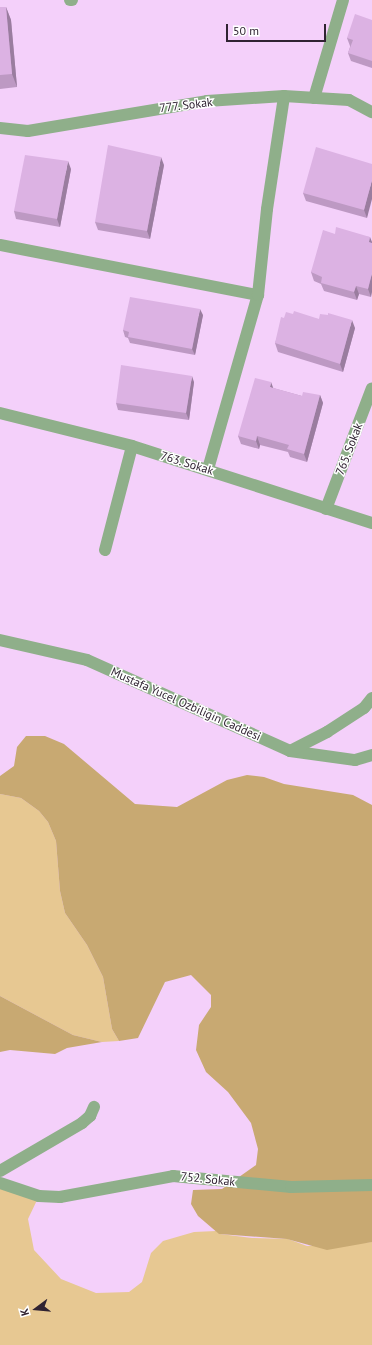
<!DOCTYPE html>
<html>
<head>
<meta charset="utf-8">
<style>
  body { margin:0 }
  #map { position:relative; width:372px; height:1345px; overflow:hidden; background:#f4d0fa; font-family:"PT Sans",sans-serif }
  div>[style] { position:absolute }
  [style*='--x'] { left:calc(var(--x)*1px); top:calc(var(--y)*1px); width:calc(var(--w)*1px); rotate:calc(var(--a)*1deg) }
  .green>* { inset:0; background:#e7c892 }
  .forest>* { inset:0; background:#c8a972 }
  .street>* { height:12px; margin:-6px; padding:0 6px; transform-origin:6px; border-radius:6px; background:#8faf8a }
  .wall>* { inset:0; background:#bd99c3 }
  .shaded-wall>* { inset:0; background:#9a7d9f }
  .building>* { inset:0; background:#dcb2e3 }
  span { translate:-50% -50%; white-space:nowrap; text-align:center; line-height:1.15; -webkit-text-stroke:3px #fff; paint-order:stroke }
  .street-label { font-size:12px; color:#302332 }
  .north { position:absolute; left:16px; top:1289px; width:40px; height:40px; -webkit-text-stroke:3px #fff; paint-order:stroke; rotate:254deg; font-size:11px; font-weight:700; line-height:16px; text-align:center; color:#302332 }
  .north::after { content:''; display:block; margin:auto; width:14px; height:18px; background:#302332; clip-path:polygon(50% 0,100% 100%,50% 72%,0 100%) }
  .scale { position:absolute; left:226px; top:24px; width:100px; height:18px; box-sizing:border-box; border:2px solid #302332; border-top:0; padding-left:5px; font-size:12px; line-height:14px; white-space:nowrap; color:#302332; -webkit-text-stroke:3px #fff; paint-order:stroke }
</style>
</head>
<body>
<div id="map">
  <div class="green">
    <i style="clip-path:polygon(0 794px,21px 798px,39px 811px,48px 822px,56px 841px,60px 891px,65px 913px,87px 945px,103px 977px,112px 1029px,119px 1041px,102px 1042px,73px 1035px,0 996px)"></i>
    <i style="clip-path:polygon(0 1183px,39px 1196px,28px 1219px,34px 1250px,61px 1279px,96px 1293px,129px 1292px,142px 1282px,151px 1253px,163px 1241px,194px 1232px,216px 1231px,220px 1234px,252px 1238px,288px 1239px,307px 1246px,372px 1242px,372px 1345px,0 1345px)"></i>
  </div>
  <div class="forest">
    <i style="clip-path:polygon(26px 736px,45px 736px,64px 744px,135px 804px,177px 807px,227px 780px,247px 775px,264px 777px,284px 784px,353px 795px,372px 805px,372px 1242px,327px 1250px,287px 1239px,219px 1234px,198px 1216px,191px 1204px,193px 1190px,222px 1189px,256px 1165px,258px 1149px,251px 1123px,228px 1092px,206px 1072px,196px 1050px,199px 1025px,211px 1007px,211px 995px,191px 975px,165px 982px,138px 1038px,119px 1041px,112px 1029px,103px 977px,87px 945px,65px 913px,60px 891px,56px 841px,48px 822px,39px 811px,21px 798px,0 794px,0 776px,14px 766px,17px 747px)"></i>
    <i style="clip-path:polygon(0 996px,73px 1035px,102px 1042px,67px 1048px,55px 1054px,10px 1050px,0 1052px)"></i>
  </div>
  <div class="street">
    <i style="--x:70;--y:0;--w:2;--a:0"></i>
    <i style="--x:314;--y:98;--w:102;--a:-73.5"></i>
    <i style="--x:0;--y:128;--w:28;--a:6"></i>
    <i style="--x:28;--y:131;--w:181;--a:-9.5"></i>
    <i style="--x:207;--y:101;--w:77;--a:-3.7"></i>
    <i style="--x:284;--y:96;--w:65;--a:3.5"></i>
    <i style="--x:349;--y:100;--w:26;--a:28"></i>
    <i style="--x:0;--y:245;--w:263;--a:11"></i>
    <i style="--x:0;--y:413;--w:136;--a:14"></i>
    <i style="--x:132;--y:446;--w:252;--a:17.8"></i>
    <i style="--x:208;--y:469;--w:181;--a:-74"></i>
    <i style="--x:258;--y:295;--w:86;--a:-84"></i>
    <i style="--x:267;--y:209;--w:114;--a:-81.4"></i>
    <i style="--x:326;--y:509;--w:129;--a:-69.2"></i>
    <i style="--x:105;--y:550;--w:107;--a:-75.4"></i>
    <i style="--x:0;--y:640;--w:89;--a:12.9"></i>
    <i style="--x:87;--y:660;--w:222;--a:24.1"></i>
    <i style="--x:290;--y:751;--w:66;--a:7.9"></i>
    <i style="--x:355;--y:760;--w:18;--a:-16"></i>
    <i style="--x:290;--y:751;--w:42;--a:-27.2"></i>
    <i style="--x:327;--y:732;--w:44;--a:-33"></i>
    <i style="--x:364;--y:708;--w:13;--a:-51"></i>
    <i style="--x:0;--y:1171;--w:95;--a:-30.3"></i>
    <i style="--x:82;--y:1123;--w:11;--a:-41"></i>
    <i style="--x:90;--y:1116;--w:10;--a:-66"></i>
    <i style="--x:0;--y:1183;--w:41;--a:18.4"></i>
    <i style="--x:39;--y:1196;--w:21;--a:3"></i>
    <i style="--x:60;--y:1197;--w:115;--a:-10.5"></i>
    <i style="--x:173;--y:1176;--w:119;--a:5.3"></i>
    <i style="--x:291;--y:1187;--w:81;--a:-1.4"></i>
  </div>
  <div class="wall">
    <i style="clip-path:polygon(0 7px,6px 7px,11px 20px,17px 87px,0 89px)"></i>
    <i style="clip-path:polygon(372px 20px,372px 68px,351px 61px,348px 53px,350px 47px,350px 46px,347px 38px)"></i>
    <i style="clip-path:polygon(372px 164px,367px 218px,306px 201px,303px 193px)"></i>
    <i style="clip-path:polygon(164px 165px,150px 239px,98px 230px,95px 222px)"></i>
    <i style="clip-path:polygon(71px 169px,60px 227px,16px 219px,14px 211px)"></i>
    <i style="clip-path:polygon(335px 234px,370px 237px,371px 297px,359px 294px,357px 300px,324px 291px,321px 284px,314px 281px,311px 272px)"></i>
    <i style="clip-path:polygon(203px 315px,195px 355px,130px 343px,128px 338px,125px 337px,123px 330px)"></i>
    <i style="clip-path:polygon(284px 318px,319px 319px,355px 328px,343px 372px,278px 352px,275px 343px)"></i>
    <i style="clip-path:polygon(194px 382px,189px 420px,118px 410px,116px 403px)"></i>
    <i style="clip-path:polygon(273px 388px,302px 396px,320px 395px,323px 403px,307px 462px,290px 457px,288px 452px,260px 445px,259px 449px,241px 444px,238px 436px)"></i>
  </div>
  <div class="shaded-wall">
    <i style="clip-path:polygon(6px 7px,11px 20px,17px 87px,12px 74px)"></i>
    <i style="clip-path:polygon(161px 157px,164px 165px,150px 239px,147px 231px)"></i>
    <i style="clip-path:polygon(68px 161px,71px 169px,60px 227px,57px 219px)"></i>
    <i style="clip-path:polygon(372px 180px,372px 199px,367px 218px,364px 210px)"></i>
    <i style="clip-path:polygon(370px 237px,372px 242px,372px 249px,369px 242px)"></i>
    <i style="clip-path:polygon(372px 273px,372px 292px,371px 297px,368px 289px)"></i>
    <i style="clip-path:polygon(356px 286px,359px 294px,357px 300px,354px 292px)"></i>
    <i style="clip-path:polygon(200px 309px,203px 315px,195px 355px,192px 349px)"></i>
    <i style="clip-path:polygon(352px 320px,355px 328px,343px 372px,340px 364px)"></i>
    <i style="clip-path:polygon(192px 376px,194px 382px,189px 420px,186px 413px)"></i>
    <i style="clip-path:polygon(271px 382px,274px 390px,270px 387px)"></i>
    <i style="clip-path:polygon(320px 395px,323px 403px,307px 462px,304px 454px)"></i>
    <i style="clip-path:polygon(257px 436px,260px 445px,259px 449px,256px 441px)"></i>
  </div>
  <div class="building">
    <i style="clip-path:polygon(0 7px,6px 7px,12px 74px,0 75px)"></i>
    <i style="clip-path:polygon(355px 14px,372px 20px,372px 61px,348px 53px,353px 40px,347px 38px)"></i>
    <i style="clip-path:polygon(108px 145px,161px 157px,147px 231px,95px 222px)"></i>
    <i style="clip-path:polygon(316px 147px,372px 164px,372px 180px,364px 210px,303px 193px)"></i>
    <i style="clip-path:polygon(25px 155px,68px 161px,57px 219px,14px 211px)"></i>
    <i style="clip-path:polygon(336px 227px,370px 237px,369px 242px,372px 243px,372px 273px,368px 289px,356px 286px,354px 292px,321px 283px,322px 277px,311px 272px,323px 230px,335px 234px)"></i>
    <i style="clip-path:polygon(130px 297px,200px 309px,192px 349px,128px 337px,129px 332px,123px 330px)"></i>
    <i style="clip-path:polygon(294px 311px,319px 319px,320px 314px,328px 315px,328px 313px,352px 320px,340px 364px,275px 343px,281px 317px,284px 318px,286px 312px,293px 314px)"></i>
    <i style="clip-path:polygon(121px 365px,192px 376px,186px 413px,116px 403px)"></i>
    <i style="clip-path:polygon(255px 378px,271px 382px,270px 387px,302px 396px,303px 392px,320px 395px,304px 454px,287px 449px,289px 445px,257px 436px,256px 441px,238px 436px)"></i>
  </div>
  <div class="street-label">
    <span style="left:186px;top:105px;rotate:-7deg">777. Sokak</span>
    <span style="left:349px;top:449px;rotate:-69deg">765. Sokak</span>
    <span style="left:187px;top:463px;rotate:17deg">763. Sokak</span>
    <span style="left:186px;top:704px;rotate:24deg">Mustafa Yucel Ozbiligin Caddesi</span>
    <span style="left:208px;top:1179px;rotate:6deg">752. Sokak</span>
  </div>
  <div class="north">K</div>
  <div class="scale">50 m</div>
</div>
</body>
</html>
